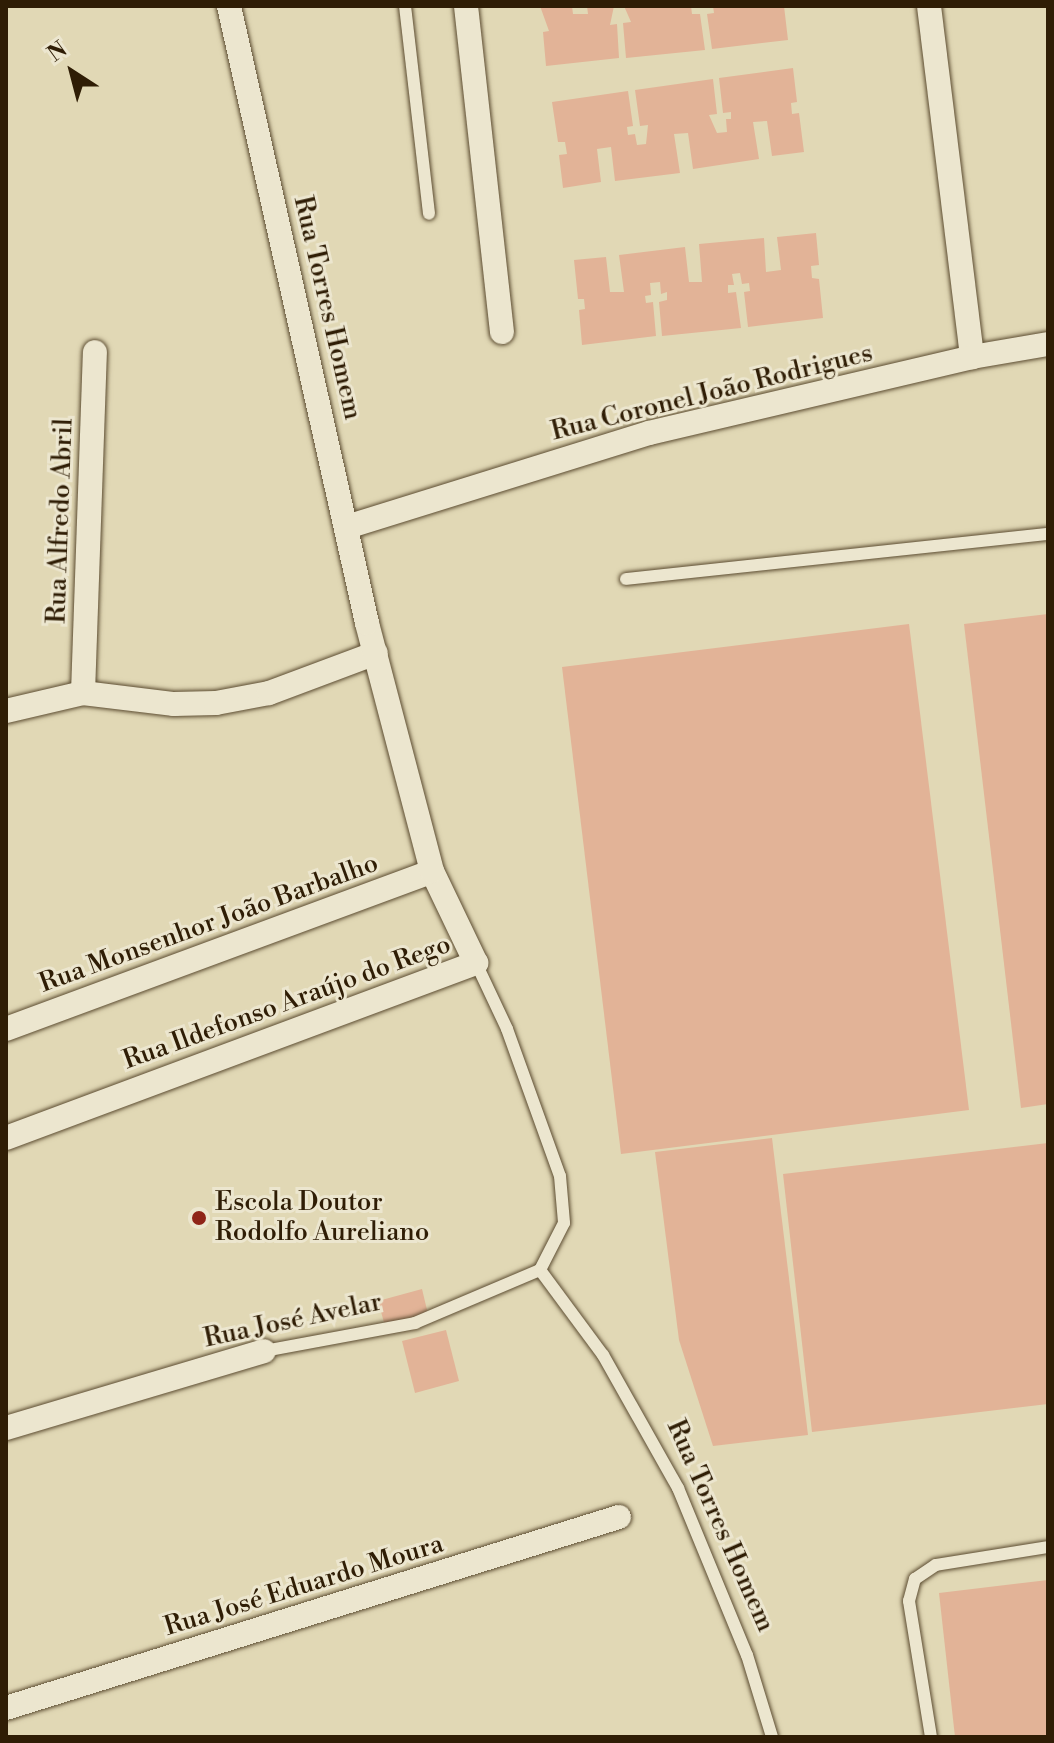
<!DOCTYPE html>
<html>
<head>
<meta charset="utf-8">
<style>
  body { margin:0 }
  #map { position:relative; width:1054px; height:1743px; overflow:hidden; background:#e1d8b5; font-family:"Libre Bodoni",serif }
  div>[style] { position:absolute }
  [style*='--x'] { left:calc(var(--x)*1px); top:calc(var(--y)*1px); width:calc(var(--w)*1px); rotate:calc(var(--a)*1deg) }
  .building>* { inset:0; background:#e2b397 }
  .roads { filter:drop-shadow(0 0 2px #5c4c31) drop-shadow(0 0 2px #5c4c31) }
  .lane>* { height:12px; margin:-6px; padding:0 6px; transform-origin:6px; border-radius:6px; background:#ece6cf }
  .street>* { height:24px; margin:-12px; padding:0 12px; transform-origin:12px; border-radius:12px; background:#ece6cf }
  .dots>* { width:22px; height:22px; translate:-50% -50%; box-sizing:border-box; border:4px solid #ece6cf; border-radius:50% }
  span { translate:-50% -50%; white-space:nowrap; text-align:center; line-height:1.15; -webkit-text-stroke:6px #ece6cf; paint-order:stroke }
  .street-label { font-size:26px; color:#2f1d05 }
  .poi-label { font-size:26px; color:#2f1d05 }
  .left { translate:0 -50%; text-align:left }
  .frame { position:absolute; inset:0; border:8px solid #2f1d05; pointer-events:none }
  .north { position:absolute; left:32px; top:32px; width:80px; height:80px; -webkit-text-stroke:6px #ece6cf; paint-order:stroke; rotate:324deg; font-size:22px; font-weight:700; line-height:32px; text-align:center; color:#2f1d05 }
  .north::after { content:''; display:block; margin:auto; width:28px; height:36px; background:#2f1d05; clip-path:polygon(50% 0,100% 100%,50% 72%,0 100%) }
</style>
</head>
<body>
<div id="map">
  <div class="building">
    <i style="clip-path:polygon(540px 6px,572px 6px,573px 14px,588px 14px,587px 6px,614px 6px,610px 25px,617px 24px,619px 58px,546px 66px,543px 32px,549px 31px)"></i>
    <i style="clip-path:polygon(624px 6px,691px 6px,692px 14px,700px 14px,705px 50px,626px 58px,623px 23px,631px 22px)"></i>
    <i style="clip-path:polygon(713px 6px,784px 6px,788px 40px,712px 49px,707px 14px,714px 13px)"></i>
    <i style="clip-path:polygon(793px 68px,797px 102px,791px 103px,792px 114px,799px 113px,804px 152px,772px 156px,767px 121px,753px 122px,759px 159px,693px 169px,688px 133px,674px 134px,680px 173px,615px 181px,611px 147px,597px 149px,601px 182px,563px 188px,559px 155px,567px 154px,565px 142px,558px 142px,552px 102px,628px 91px,633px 126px,627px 127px,628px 135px,635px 134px,637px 145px,646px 144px,648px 125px,640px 126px,635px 90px,713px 79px,717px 114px,709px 115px,717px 133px,727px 132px,726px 119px,731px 119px,731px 112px,723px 113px,719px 78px)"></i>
    <i style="clip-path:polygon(816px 233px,819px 265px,811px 266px,812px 278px,819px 279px,823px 318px,748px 327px,744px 292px,750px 291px,749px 283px,742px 284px,740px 273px,732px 274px,734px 285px,728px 285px,728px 293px,736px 292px,741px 328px,662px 336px,659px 302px,667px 300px,667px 292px,661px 294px,660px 282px,650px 283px,651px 295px,645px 296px,646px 303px,653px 302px,656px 336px,582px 345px,579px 310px,585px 309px,584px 299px,578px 299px,574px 260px,606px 257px,610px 292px,624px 292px,619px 255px,685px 247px,689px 282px,702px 282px,699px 244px,764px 238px,766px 272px,781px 270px,777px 237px)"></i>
    <i style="clip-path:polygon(1048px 614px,1048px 1104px,1021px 1108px,964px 624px)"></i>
    <i style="clip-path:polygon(909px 624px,969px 1110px,621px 1154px,562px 667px)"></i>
    <i style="clip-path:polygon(772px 1138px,808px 1435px,713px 1446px,679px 1340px,655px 1152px)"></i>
    <i style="clip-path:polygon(1048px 1143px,1048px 1404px,812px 1432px,783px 1174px)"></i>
    <i style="clip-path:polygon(422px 1289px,428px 1314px,385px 1326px,378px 1301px)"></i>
    <i style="clip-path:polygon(446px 1330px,459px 1381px,415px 1393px,402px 1341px)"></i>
    <i style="clip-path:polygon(1048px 1580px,1048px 1737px,955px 1737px,939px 1593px)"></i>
  </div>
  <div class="roads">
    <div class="lane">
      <i style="--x:405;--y:6;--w:209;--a:83.4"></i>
      <i style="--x:626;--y:579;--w:424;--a:-6.1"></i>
      <i style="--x:476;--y:963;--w:73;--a:64.8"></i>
      <i style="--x:507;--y:1029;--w:156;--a:70.2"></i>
      <i style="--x:560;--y:1176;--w:47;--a:85.1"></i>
      <i style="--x:564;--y:1223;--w:53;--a:117.1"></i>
      <i style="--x:540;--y:1270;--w:106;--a:53.5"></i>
      <i style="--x:603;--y:1355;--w:153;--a:60.6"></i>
      <i style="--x:678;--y:1488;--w:181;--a:67.6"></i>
      <i style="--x:747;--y:1655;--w:86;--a:73"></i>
      <i style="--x:264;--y:1351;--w:154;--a:-10.5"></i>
      <i style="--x:415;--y:1323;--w:136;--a:-23"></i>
      <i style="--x:931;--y:1737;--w:138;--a:-99.2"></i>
      <i style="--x:909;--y:1601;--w:23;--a:-75"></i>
      <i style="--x:915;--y:1579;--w:25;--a:-34"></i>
      <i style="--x:936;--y:1565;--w:113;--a:-9.1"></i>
    </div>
    <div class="street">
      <i style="--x:466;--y:6;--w:328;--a:83.7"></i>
      <i style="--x:929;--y:6;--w:354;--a:83"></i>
      <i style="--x:347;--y:527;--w:316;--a:-17.3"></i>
      <i style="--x:649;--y:433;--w:332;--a:-13.2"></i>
      <i style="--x:972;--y:357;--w:77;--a:-9.7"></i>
      <i style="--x:83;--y:693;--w:341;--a:-88"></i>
      <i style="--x:6;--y:711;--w:79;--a:-13.2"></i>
      <i style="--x:83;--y:693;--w:92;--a:6.9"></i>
      <i style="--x:174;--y:704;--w:42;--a:-1.4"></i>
      <i style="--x:216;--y:703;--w:54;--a:-10.7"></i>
      <i style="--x:269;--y:693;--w:114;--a:-20.5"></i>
      <i style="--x:6;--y:1029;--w:454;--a:-20.3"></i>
      <i style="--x:6;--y:1138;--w:502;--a:-20.42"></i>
      <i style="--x:476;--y:963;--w:102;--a:-115.6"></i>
      <i style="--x:432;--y:871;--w:256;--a:-104.7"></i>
      <i style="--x:367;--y:623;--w:632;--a:-102.61"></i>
      <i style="--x:6;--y:1428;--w:269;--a:-16.6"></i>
      <i style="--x:6;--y:1708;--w:642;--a:-17.31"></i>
    </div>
  </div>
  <div class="dots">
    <i style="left:199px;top:1218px;background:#8f2418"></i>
  </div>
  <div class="street-label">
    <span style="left:327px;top:308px;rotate:77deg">Rua Torres Homem</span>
    <span style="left:712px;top:393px;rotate:-14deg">Rua Coronel João Rodrigues</span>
    <span style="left:61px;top:521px;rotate:-88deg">Rua Alfredo Abril</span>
    <span style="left:209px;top:924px;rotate:-20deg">Rua Monsenhor João Barbalho</span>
    <span style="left:287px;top:1003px;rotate:-20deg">Rua Ildefonso Araújo do Rego</span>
    <span style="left:293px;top:1321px;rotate:-12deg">Rua José Avelar</span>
    <span style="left:720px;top:1526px;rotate:66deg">Rua Torres Homem</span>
    <span style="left:304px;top:1586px;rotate:-17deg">Rua José Eduardo Moura</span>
  </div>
  <div class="poi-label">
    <span class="left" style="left:215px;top:1218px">Escola Doutor<br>Rodolfo Aureliano</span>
  </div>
  <div class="frame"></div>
  <div class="north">N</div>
</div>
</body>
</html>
